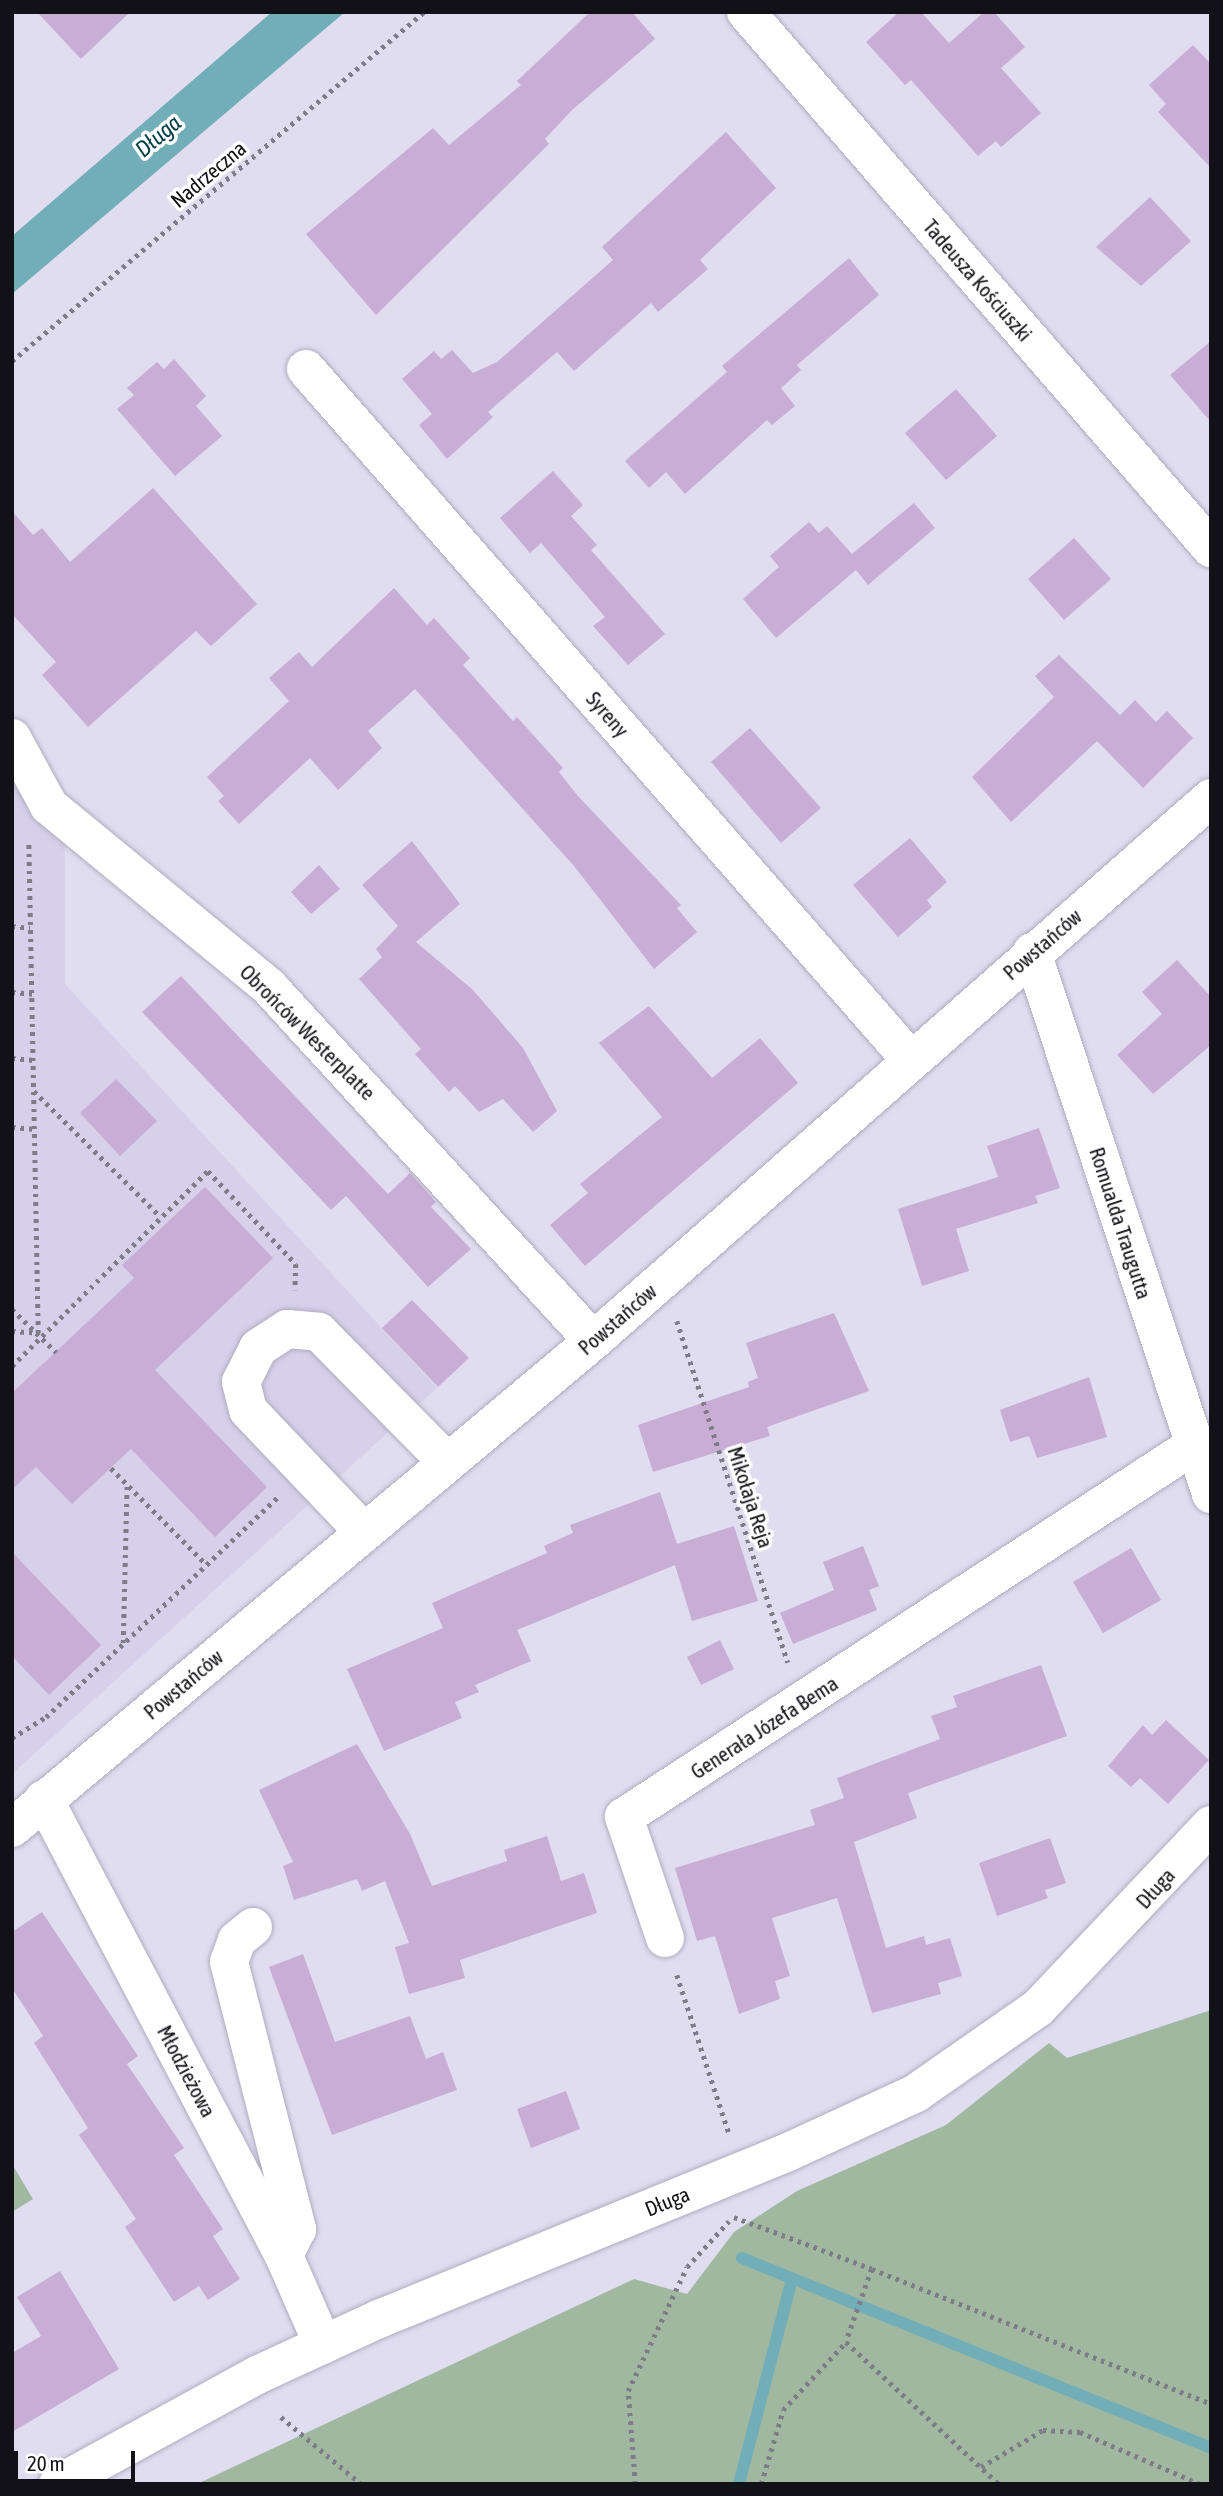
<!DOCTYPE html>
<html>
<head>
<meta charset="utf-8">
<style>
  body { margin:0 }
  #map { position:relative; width:1223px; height:2496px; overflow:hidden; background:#e1ddf1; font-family:"Asap Condensed",sans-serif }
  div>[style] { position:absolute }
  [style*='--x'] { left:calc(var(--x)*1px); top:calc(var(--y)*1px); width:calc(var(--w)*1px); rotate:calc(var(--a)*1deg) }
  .built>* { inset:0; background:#d6d0eb }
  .green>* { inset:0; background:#a0b8a0 }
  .water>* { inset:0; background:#72aeb7 }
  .stream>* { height:12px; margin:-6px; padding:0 6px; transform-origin:6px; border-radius:6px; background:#72aeb7 }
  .building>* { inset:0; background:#c8add5 }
  .path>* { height:4.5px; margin-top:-2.25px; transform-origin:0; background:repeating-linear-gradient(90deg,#7e7c89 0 3.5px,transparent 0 8.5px) }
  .roads { filter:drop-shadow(0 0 2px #b0acbf) drop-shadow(0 0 2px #b0acbf) }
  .minor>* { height:38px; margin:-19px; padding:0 19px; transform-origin:19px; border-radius:19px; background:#fff }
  span { translate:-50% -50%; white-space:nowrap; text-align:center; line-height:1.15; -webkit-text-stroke:7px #fff; paint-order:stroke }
  .street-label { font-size:21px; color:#121117 }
  .water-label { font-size:23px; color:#013d45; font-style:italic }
  .frame { position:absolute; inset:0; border:14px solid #121117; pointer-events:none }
  .scale { position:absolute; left:14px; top:2451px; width:121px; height:32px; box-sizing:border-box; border:4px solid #121117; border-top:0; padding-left:9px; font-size:21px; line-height:24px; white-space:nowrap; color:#121117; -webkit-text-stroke:5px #fff; paint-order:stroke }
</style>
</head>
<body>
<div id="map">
  <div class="built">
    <i style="clip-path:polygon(12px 779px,65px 840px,65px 984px,437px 1388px,12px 1774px)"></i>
  </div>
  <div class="green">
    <i style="clip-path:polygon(1211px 2010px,1211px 2484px,197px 2484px,634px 2279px,687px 2294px,734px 2232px,797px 2191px,946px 2125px,1049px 2043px,1067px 2058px)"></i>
    <i style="clip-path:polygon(12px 2164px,33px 2199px,12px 2212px)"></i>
  </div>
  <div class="water">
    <i style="clip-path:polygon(272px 12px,345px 12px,12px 294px,12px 236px)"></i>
  </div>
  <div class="stream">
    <i style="--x:742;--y:2258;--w:506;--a:22.05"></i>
    <i style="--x:739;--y:2484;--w:212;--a:-75.5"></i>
  </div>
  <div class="building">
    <i style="clip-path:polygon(37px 12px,130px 12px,81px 59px)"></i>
    <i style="clip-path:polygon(590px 12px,632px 12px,655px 39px,572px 110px,545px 139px,549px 144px,376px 315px,306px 234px,433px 128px,449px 145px,521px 85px,517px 81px)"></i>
    <i style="clip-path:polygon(899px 12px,921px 12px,949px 43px,984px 12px,994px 12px,1025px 47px,1001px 68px,1041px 113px,1001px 147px,996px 141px,978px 156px,911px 80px,905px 85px,866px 42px)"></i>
    <i style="clip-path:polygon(1193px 45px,1211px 64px,1211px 168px,1158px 112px,1166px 104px,1149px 85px)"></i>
    <i style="clip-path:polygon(726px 132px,776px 188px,700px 260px,708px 269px,658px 312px,651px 303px,574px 371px,557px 352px,488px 412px,493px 417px,447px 459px,419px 425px,432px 414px,402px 379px,434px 351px,441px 359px,452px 350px,473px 373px,497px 362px,613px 260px,602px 247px)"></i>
    <i style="clip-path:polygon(1150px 197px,1191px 241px,1141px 286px,1096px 247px)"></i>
    <i style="clip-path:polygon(849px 258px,879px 295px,797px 365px,801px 370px,781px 388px,795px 406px,772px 425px,767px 420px,685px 494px,666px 472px,649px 488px,625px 461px,727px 372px,722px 366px)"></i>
    <i style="clip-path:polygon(1211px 341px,1211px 422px,1170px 375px)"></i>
    <i style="clip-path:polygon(174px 359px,206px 396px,196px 406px,222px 436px,175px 476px,117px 409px,134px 395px,127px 388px,157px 362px,164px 369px)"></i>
    <i style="clip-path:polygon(956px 389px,997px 436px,946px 480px,905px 433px)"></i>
    <i style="clip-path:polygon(553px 471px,583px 505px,571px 516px,597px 545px,591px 550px,665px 634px,628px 665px,593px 626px,605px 617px,541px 543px,530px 553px,500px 518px)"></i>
    <i style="clip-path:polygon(153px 488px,257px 604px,211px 646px,196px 631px,88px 727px,42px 675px,56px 662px,12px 614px,12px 511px,33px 535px,42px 528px,70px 562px)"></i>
    <i style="clip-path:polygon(914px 503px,935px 528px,868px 585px,856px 570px,776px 638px,743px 599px,779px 567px,770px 556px,809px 522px,819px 533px,827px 526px,852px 554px)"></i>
    <i style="clip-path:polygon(1074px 538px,1111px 579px,1064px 620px,1028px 579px)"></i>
    <i style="clip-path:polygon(394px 588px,427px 625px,434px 618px,470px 658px,463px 665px,513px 721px,517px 717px,563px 768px,559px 772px,578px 796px,681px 905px,677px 908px,697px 932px,654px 969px,574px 866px,415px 689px,368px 731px,382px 748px,338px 790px,310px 758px,239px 824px,218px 801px,224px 796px,207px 777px,289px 701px,269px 678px,299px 652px,312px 667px)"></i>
    <i style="clip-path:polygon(1059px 655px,1120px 715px,1135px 700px,1156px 722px,1167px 711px,1193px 738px,1143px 788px,1097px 741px,1011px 822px,972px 777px,1054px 697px,1035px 676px)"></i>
    <i style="clip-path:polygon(750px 728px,821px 808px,781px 843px,711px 762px)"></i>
    <i style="clip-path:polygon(910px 838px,947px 882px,927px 900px,932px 907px,898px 937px,853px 885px)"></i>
    <i style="clip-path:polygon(412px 841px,460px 904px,416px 942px,473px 990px,523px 1048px,557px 1111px,533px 1132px,503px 1099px,479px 1112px,455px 1086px,449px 1092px,415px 1054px,421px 1049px,359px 979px,382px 957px,376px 949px,398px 926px,362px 885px)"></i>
    <i style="clip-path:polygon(319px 865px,340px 889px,311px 914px,291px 892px)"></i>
    <i style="clip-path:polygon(1177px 960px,1211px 997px,1211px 1045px,1153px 1094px,1117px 1055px,1162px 1014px,1142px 992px)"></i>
    <i style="clip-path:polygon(181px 976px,388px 1194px,410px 1173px,436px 1202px,431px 1207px,471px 1249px,428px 1287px,346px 1196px,331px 1210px,142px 1012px)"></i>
    <i style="clip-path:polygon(649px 1006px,712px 1078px,760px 1038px,798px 1083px,585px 1266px,550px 1225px,588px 1193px,580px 1184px,662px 1117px,599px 1043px)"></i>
    <i style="clip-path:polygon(116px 1079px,157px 1121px,120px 1156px,80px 1113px)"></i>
    <i style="clip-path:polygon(1039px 1128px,1060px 1188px,1035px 1196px,1038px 1203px,956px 1229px,969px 1271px,922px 1286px,898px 1209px,998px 1177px,987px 1146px)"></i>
    <i style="clip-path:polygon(205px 1187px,273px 1258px,155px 1370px,267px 1487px,215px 1537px,131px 1449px,72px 1504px,36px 1467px,12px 1490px,12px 1393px,134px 1278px,122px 1265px)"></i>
    <i style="clip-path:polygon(412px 1300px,469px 1358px,438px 1387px,382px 1328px)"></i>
    <i style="clip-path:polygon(834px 1313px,869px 1391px,767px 1427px,770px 1436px,653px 1472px,638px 1425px,749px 1387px,748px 1382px,758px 1378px,746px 1343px)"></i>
    <i style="clip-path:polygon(1089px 1377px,1107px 1437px,1037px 1458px,1029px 1436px,1010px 1442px,1000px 1410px)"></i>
    <i style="clip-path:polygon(660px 1492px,677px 1544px,734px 1526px,758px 1601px,692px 1621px,675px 1565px,517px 1630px,531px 1661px,475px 1685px,479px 1692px,455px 1702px,462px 1718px,384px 1751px,347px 1669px,443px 1628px,432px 1603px,547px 1553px,544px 1546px,573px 1533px,570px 1525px)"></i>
    <i style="clip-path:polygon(863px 1546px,879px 1586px,869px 1590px,877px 1610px,793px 1644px,780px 1613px,834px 1590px,823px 1562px)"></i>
    <i style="clip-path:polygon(1131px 1548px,1161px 1600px,1103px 1633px,1073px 1582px)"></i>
    <i style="clip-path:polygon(12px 1552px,101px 1645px,49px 1695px,12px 1656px)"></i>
    <i style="clip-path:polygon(720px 1640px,734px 1669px,701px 1685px,687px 1657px)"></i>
    <i style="clip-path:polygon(1041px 1665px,1067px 1736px,908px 1793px,917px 1818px,854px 1842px,886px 1948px,924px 1936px,926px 1945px,950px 1938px,962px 1976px,938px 1983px,941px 1994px,872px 2013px,837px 1898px,772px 1918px,790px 1976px,775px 1981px,780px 1999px,739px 2014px,715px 1936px,697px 1941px,675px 1868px,815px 1825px,810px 1810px,844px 1798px,837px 1778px,940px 1739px,931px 1716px,957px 1707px,953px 1696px)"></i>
    <i style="clip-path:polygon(1166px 1720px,1209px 1760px,1168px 1804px,1140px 1778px,1131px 1787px,1108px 1766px,1143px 1725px,1152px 1735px)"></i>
    <i style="clip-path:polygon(357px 1744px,410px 1834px,432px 1886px,507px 1861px,504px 1850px,547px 1836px,561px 1881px,584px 1873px,597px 1913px,460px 1960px,465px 1978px,409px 1994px,395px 1947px,409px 1943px,385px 1881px,362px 1891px,357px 1879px,294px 1900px,283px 1866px,293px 1862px,259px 1790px)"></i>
    <i style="clip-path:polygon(1050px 1838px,1066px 1883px,1045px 1890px,1048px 1898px,997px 1916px,979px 1863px)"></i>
    <i style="clip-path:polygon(42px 1912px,138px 2056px,127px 2064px,184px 2148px,174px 2155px,223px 2229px,213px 2236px,240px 2279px,208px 2300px,199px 2286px,174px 2302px,125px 2227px,136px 2219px,79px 2135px,88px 2128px,34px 2043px,43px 2036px,12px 1988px,12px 1932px)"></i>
    <i style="clip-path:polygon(303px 1954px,335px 2042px,410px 2016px,426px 2059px,443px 2052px,457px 2090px,332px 2135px,269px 1967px)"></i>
    <i style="clip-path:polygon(566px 2091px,580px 2129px,531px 2148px,517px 2109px)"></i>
    <i style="clip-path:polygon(60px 2271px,119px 2369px,12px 2432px,12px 2353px,41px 2336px,17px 2297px)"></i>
  </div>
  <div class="path">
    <i style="--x:12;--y:361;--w:540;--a:-40.27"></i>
    <i style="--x:12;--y:926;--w:18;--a:6"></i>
    <i style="--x:12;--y:992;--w:21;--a:5"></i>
    <i style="--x:12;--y:1058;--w:22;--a:5"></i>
    <i style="--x:34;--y:1091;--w:177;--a:44.8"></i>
    <i style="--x:12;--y:1127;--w:23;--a:5"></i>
    <i style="--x:12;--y:1309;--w:62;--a:44.3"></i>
    <i style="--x:677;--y:1321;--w:359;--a:72"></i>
    <i style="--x:12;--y:1331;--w:26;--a:4"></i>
    <i style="--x:38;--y:1333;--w:490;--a:-91.1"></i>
    <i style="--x:12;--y:1366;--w:276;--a:-44.9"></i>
    <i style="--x:208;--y:1171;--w:128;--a:46.6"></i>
    <i style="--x:296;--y:1264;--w:26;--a:92"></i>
    <i style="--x:111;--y:1468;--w:135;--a:45.3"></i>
    <i style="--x:123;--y:1643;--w:159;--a:-88.6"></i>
    <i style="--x:12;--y:1738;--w:40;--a:-32"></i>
    <i style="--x:46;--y:1717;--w:320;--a:-43.5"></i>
    <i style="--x:677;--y:1975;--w:166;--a:71.8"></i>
    <i style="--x:734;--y:2217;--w:147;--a:20.6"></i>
    <i style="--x:872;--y:2269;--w:77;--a:109.6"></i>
    <i style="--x:846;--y:2342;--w:209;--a:42.9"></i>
    <i style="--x:872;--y:2269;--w:365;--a:21.7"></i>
    <i style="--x:281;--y:2417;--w:104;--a:39.9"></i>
    <i style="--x:981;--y:2467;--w:72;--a:-30.8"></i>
    <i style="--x:1043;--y:2430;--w:37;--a:3"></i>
    <i style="--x:1080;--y:2432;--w:131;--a:23.4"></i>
    <i style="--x:635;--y:2484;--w:93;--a:-94.3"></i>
    <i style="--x:628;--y:2391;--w:137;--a:-64.6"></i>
    <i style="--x:687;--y:2267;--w:62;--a:-47.6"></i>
    <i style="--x:761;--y:2484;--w:77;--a:-73.4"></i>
    <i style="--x:783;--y:2410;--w:93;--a:-47.2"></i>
  </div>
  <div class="roads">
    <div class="minor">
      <i style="--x:746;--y:12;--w:710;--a:49.06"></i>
      <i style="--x:306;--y:369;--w:917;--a:48.8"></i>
      <i style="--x:12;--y:738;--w:77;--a:61.4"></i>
      <i style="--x:49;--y:806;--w:285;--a:39.4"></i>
      <i style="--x:269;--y:987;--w:480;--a:47.5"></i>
      <i style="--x:1032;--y:952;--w:571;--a:71.72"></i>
      <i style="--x:364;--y:1532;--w:168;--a:-133.6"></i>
      <i style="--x:248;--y:1410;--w:29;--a:-104"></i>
      <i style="--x:241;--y:1382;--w:38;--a:-63"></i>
      <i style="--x:258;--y:1348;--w:35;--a:-33"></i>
      <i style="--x:287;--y:1329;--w:32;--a:5"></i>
      <i style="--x:319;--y:1332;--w:182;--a:45.4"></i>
      <i style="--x:44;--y:1799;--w:516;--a:62.29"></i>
      <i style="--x:284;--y:2256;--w:97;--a:66.3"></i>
      <i style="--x:12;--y:1828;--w:758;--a:-39.97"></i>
      <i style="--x:593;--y:1341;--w:823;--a:-41.3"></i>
      <i style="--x:253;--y:1927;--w:21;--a:141"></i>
      <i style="--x:237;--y:1940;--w:23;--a:110"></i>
      <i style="--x:229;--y:1962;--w:276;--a:75.7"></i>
      <i style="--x:297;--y:2229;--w:30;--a:116"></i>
      <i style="--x:665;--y:1938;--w:128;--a:-108.7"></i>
      <i style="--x:624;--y:1817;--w:679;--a:-33.11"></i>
      <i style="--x:58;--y:2484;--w:227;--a:-28.7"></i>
      <i style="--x:257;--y:2375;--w:134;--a:-24.7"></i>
      <i style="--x:379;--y:2319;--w:442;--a:-22.2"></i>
      <i style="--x:788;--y:2152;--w:141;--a:-24.7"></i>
      <i style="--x:916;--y:2093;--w:149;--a:-34.9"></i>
      <i style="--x:1038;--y:2008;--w:252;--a:-46.6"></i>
    </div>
  </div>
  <div class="street-label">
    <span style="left:208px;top:174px;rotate:-40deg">Nadrzeczna</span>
    <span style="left:978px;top:280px;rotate:49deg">Tadeusza Kościuszki</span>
    <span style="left:608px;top:714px;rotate:49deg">Syreny</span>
    <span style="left:1042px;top:944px;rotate:-41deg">Powstańców</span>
    <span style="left:308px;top:1032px;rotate:45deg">Obrońców Westerplatte</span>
    <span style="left:1121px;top:1223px;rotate:72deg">Romualda Traugutta</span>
    <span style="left:617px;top:1319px;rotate:-41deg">Powstańców</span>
    <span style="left:751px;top:1497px;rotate:72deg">Mikołaja Reja</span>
    <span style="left:183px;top:1684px;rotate:-40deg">Powstańców</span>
    <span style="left:764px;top:1727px;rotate:-33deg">Generała Józefa Bema</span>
    <span style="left:1155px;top:1888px;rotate:-48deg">Długa</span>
    <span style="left:187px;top:2071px;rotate:62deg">Młodzieżowa</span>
    <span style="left:667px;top:2201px;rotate:-22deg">Długa</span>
  </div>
  <div class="water-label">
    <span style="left:158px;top:136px;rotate:-40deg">Długa</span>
  </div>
  <div class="frame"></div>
  <div class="scale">20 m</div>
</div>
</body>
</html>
